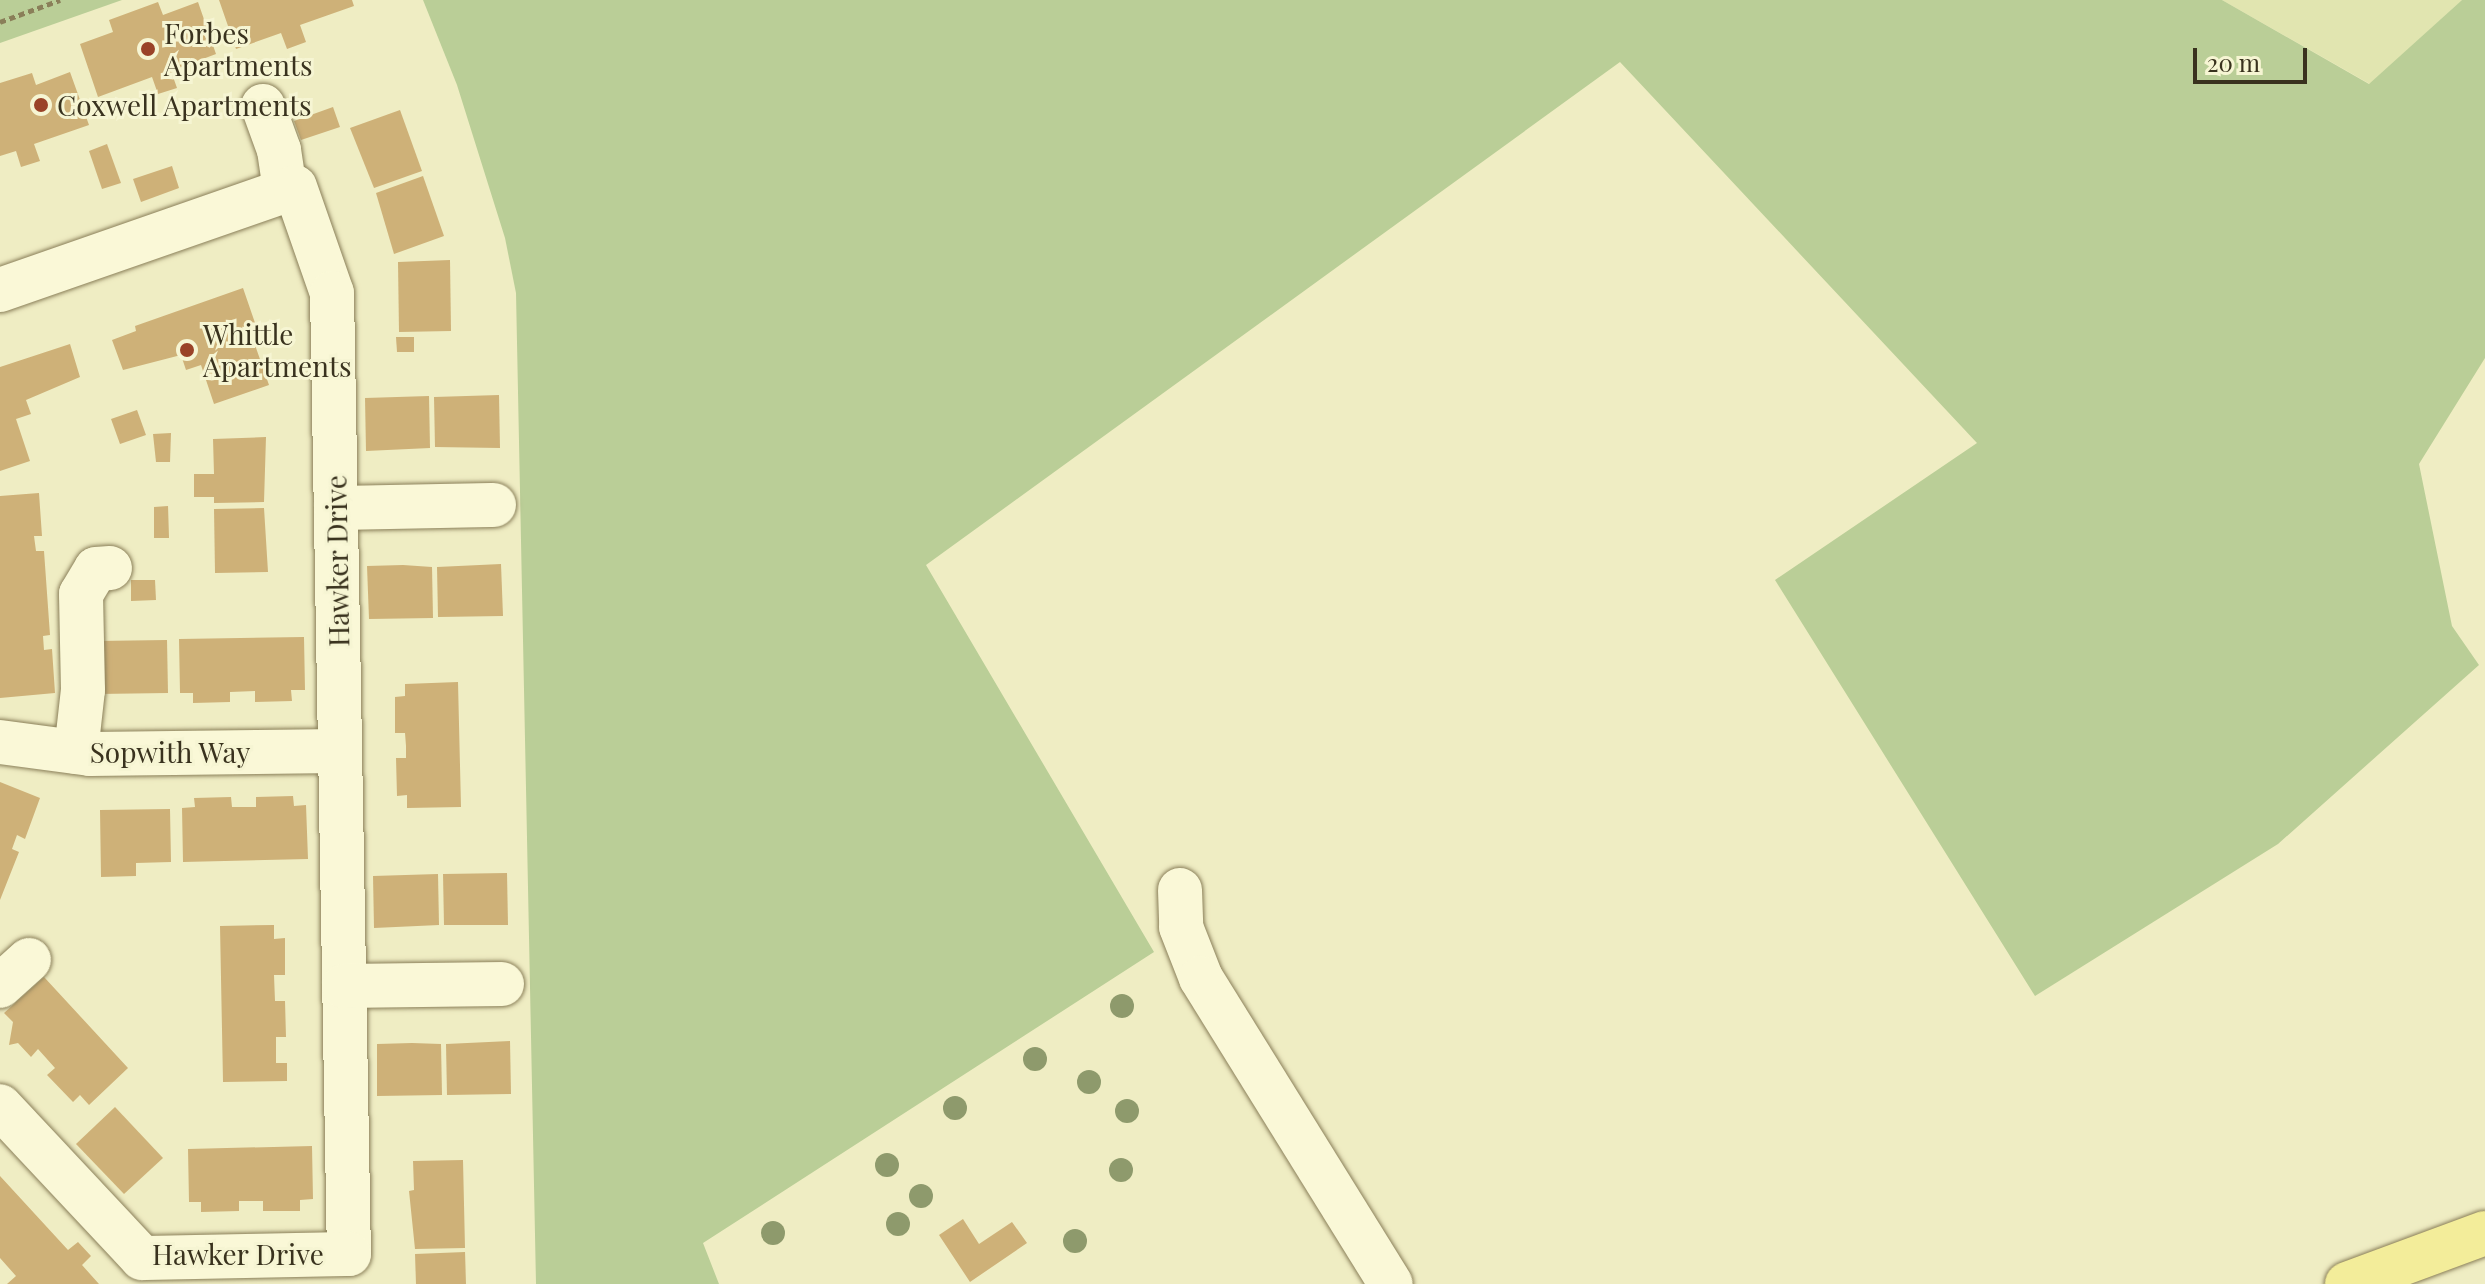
<!DOCTYPE html>
<html>
<head>
<meta charset="utf-8">
<style>
  body { margin:0 }
  #map { position:relative; width:2485px; height:1284px; overflow:hidden; background:#efedc3; font-family:"Playfair Display",serif }
  div>[style] { position:absolute }
  [style*='--x'] { left:calc(var(--x)*1px); top:calc(var(--y)*1px); width:calc(var(--w)*1px); rotate:calc(var(--a)*1deg) }
  .farmland>* { inset:0; background:#e1e5b0 }
  .green>* { inset:0; background:#bace97 }
  .building>* { inset:0; background:#ceb178 }
  .path>* { height:5px; margin-top:-2.5px; transform-origin:0; background:repeating-linear-gradient(90deg,#8a7f59 0 6px,transparent 0 10px) }
  .roads { filter:drop-shadow(0 0 2px #8a7f59) drop-shadow(0 0 2px #8a7f59) }
  .minor>* { height:44px; margin:-22px; padding:0 22px; transform-origin:22px; border-radius:22px; background:#faf8d7 }
  .major>* { height:44px; margin:-22px; padding:0 22px; transform-origin:22px; border-radius:22px; background:#f3ed9a }
  .trees>* { width:24px; height:24px; margin:-12px; border-radius:50%; background:#8e9a6c }
  .dots>* { width:22px; height:22px; translate:-50% -50%; box-sizing:border-box; border:4px solid #f6f5d3; border-radius:50% }
  span { translate:-50% -50%; white-space:nowrap; text-align:center; line-height:1.15; -webkit-text-stroke:6px #f6f5d3; paint-order:stroke }
  .poi-label { font-size:28px; color:#39321e }
  .left { translate:0 -50%; text-align:left }
  .street-label { font-size:28px; color:#39321e }
  .scale { position:absolute; left:2193px; top:48px; width:114px; height:36px; box-sizing:border-box; border:4px solid #39321e; border-top:0; padding-left:10px; font-size:24px; line-height:28px; white-space:nowrap; color:#39321e; -webkit-text-stroke:6px #f6f5d3; paint-order:stroke }
</style>
</head>
<body>
<div id="map">
  <div class="farmland">
    <i style="clip-path:polygon(2222px 0,2462px 0,2370px 84px)"></i>
  </div>
  <div class="green">
    <i style="clip-path:polygon(0 0,122px 0,0 43px)"></i>
    <i style="clip-path:polygon(423px 0,2222px 0,2369px 84px,2462px 0,2485px 0,2485px 358px,2419px 464px,2452px 626px,2479px 665px,2278px 844px,2035px 996px,1775px 580px,1977px 443px,1620px 62px,926px 565px,1154px 952px,703px 1243px,719px 1284px,536px 1284px,516px 293px,505px 238px,457px 85px)"></i>
  </div>
  <div class="building">
    <i style="clip-path:polygon(219px 0,352px 0,354px 6px,300px 25px,306px 42px,287px 49px,281px 33px,236px 49px)"></i>
    <i style="clip-path:polygon(158px 2px,163px 15px,198px 2px,216px 54px,171px 71px,177px 88px,158px 94px,152px 77px,98px 97px,80px 44px,113px 32px,109px 20px)"></i>
    <i style="clip-path:polygon(70px 72px,89px 125px,34px 144px,40px 161px,21px 167px,16px 151px,0 156px,0 83px,32px 73px,36px 85px)"></i>
    <i style="clip-path:polygon(333px 107px,340px 127px,301px 140px,294px 121px)"></i>
    <i style="clip-path:polygon(400px 110px,422px 171px,374px 188px,350px 128px)"></i>
    <i style="clip-path:polygon(107px 144px,121px 183px,102px 189px,89px 151px)"></i>
    <i style="clip-path:polygon(172px 166px,179px 188px,141px 202px,133px 179px)"></i>
    <i style="clip-path:polygon(423px 176px,444px 236px,394px 254px,376px 193px)"></i>
    <i style="clip-path:polygon(450px 260px,451px 331px,399px 332px,398px 262px)"></i>
    <i style="clip-path:polygon(243px 288px,262px 343px,255px 345px,269px 385px,214px 404px,201px 365px,186px 370px,181px 355px,123px 370px,112px 340px,136px 331px,135px 326px)"></i>
    <i style="clip-path:polygon(396px 337px,414px 337px,414px 352px,397px 352px)"></i>
    <i style="clip-path:polygon(70px 344px,80px 377px,26px 400px,31px 414px,16px 419px,30px 461px,0 471px,0 367px)"></i>
    <i style="clip-path:polygon(499px 395px,500px 448px,435px 447px,434px 397px)"></i>
    <i style="clip-path:polygon(429px 396px,430px 448px,366px 451px,365px 398px)"></i>
    <i style="clip-path:polygon(137px 410px,146px 435px,120px 444px,111px 419px)"></i>
    <i style="clip-path:polygon(171px 433px,170px 462px,156px 462px,153px 434px)"></i>
    <i style="clip-path:polygon(266px 437px,264px 502px,214px 503px,214px 497px,194px 497px,194px 474px,214px 474px,213px 439px)"></i>
    <i style="clip-path:polygon(39px 493px,42px 536px,34px 536px,36px 551px,44px 551px,50px 635px,43px 636px,44px 650px,52px 649px,55px 693px,0 698px,0 496px)"></i>
    <i style="clip-path:polygon(168px 506px,169px 538px,154px 538px,154px 507px)"></i>
    <i style="clip-path:polygon(264px 508px,268px 572px,215px 573px,214px 509px)"></i>
    <i style="clip-path:polygon(501px 564px,503px 616px,438px 617px,437px 567px)"></i>
    <i style="clip-path:polygon(403px 565px,432px 567px,433px 618px,369px 619px,367px 566px)"></i>
    <i style="clip-path:polygon(131px 580px,155px 580px,156px 600px,131px 601px)"></i>
    <i style="clip-path:polygon(304px 637px,305px 690px,291px 690px,292px 701px,255px 702px,255px 691px,230px 692px,230px 702px,193px 703px,193px 693px,180px 693px,179px 639px)"></i>
    <i style="clip-path:polygon(167px 640px,168px 693px,98px 694px,97px 641px)"></i>
    <i style="clip-path:polygon(458px 682px,461px 807px,407px 808px,407px 795px,397px 796px,396px 758px,406px 758px,406px 746px,405px 733px,395px 733px,395px 697px,405px 696px,405px 684px)"></i>
    <i style="clip-path:polygon(0 782px,40px 798px,25px 839px,17px 835px,12px 849px,19px 852px,0 900px)"></i>
    <i style="clip-path:polygon(293px 796px,294px 806px,306px 805px,308px 859px,183px 862px,182px 808px,195px 807px,194px 798px,231px 797px,232px 807px,256px 807px,256px 797px)"></i>
    <i style="clip-path:polygon(170px 809px,171px 862px,136px 863px,136px 876px,101px 877px,100px 810px)"></i>
    <i style="clip-path:polygon(507px 873px,508px 925px,444px 925px,443px 874px)"></i>
    <i style="clip-path:polygon(438px 874px,439px 925px,374px 928px,373px 876px)"></i>
    <i style="clip-path:polygon(274px 925px,274px 939px,285px 938px,285px 975px,274px 975px,275px 1001px,285px 1001px,286px 1037px,276px 1037px,276px 1063px,287px 1063px,287px 1081px,223px 1082px,220px 926px)"></i>
    <i style="clip-path:polygon(44px 977px,128px 1068px,89px 1105px,80px 1095px,73px 1102px,47px 1075px,55px 1068px,38px 1049px,31px 1057px,18px 1043px,9px 1045px,13px 1022px,4px 1013px)"></i>
    <i style="clip-path:polygon(510px 1041px,511px 1094px,447px 1095px,446px 1044px)"></i>
    <i style="clip-path:polygon(412px 1043px,441px 1044px,442px 1095px,377px 1096px,377px 1044px)"></i>
    <i style="clip-path:polygon(115px 1107px,163px 1158px,124px 1194px,76px 1144px)"></i>
    <i style="clip-path:polygon(312px 1146px,313px 1199px,300px 1200px,300px 1211px,263px 1211px,263px 1201px,239px 1201px,239px 1211px,201px 1212px,201px 1202px,189px 1202px,188px 1149px)"></i>
    <i style="clip-path:polygon(463px 1160px,465px 1248px,415px 1249px,409px 1191px,414px 1190px,413px 1161px)"></i>
    <i style="clip-path:polygon(0 1176px,68px 1250px,78px 1242px,91px 1256px,82px 1265px,99px 1284px,7px 1284px,16px 1276px,0 1258px)"></i>
    <i style="clip-path:polygon(963px 1219px,979px 1244px,1012px 1222px,1027px 1243px,970px 1282px,939px 1235px)"></i>
    <i style="clip-path:polygon(465px 1252px,466px 1284px,416px 1284px,415px 1254px)"></i>
  </div>
  <div class="path">
    <i style="--x:0;--y:22;--w:64;--a:-20.1"></i>
  </div>
  <div class="roads">
    <div class="minor">
      <i style="--x:263;--y:106;--w:47;--a:70"></i>
      <i style="--x:279;--y:150;--w:40;--a:81.5"></i>
      <i style="--x:0;--y:290;--w:312;--a:-19.2"></i>
      <i style="--x:295;--y:187;--w:112;--a:70.8"></i>
      <i style="--x:332;--y:293;--w:961;--a:88.99"></i>
      <i style="--x:349;--y:1254;--w:207;--a:178.9"></i>
      <i style="--x:142;--y:1258;--w:208;--a:-133.1"></i>
      <i style="--x:336;--y:508;--w:158;--a:-1.1"></i>
      <i style="--x:0;--y:742;--w:91;--a:7.6"></i>
      <i style="--x:90;--y:754;--w:250;--a:-0.7"></i>
      <i style="--x:76;--y:752;--w:62;--a:-83.6"></i>
      <i style="--x:83;--y:690;--w:96;--a:-91.2"></i>
      <i style="--x:81;--y:594;--w:29;--a:-59"></i>
      <i style="--x:96;--y:569;--w:14;--a:-4"></i>
      <i style="--x:1180;--y:890;--w:37;--a:88"></i>
      <i style="--x:1181;--y:927;--w:55;--a:68.6"></i>
      <i style="--x:1201;--y:978;--w:360;--a:58.2"></i>
      <i style="--x:0;--y:986;--w:39;--a:-42"></i>
      <i style="--x:344;--y:986;--w:158;--a:-0.7"></i>
    </div>
    <div class="major">
      <i style="--x:2347;--y:1284;--w:147;--a:-20.3"></i>
    </div>
  </div>
  <div class="trees">
    <i style="left:1122px;top:1006px"></i>
    <i style="left:1035px;top:1059px"></i>
    <i style="left:1089px;top:1082px"></i>
    <i style="left:955px;top:1108px"></i>
    <i style="left:1127px;top:1111px"></i>
    <i style="left:887px;top:1165px"></i>
    <i style="left:1121px;top:1170px"></i>
    <i style="left:921px;top:1196px"></i>
    <i style="left:898px;top:1224px"></i>
    <i style="left:773px;top:1233px"></i>
    <i style="left:1075px;top:1241px"></i>
  </div>
  <div class="dots">
    <i style="left:148px;top:49px;background:#9a4328"></i>
    <i style="left:41px;top:105px;background:#9a4328"></i>
    <i style="left:187px;top:350px;background:#9a4328"></i>
  </div>
  <div class="poi-label">
    <span class="left" style="left:164px;top:49px">Forbes<br>Apartments</span>
    <span class="left" style="left:57px;top:105px">Coxwell Apartments</span>
    <span class="left" style="left:203px;top:350px">Whittle<br>Apartments</span>
  </div>
  <div class="street-label">
    <span style="left:337px;top:561px;rotate:-91deg">Hawker Drive</span>
    <span style="left:170px;top:752px">Sopwith Way</span>
    <span style="left:238px;top:1254px">Hawker Drive</span>
  </div>
  <div class="scale">20 m</div>
</div>
</body>
</html>
